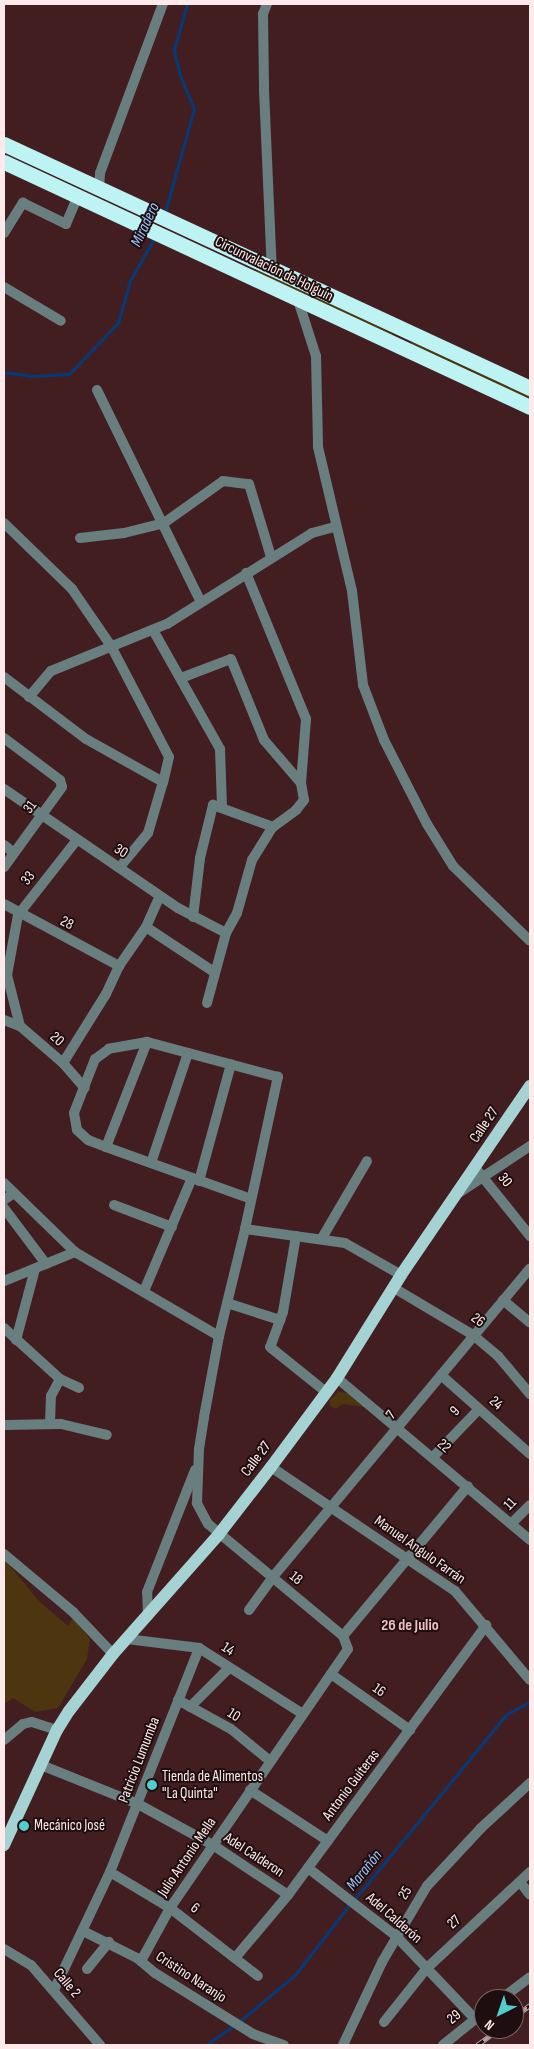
<!DOCTYPE html>
<html>
<head>
<meta charset="utf-8">
<style>
  body { margin:0 }
  #map { position:relative; width:534px; height:2049px; overflow:hidden; background:#421e21; font-family:"Sofia Sans Condensed",sans-serif }
  div>[style] { position:absolute }
  [style*='--x'] { left:calc(var(--x)*1px); top:calc(var(--y)*1px); width:calc(var(--w)*1px); rotate:calc(var(--a)*1deg) }
  .green>* { inset:0; background:#4c350f }
  .stream>* { height:2.5px; margin:-1.25px; padding:0 1.25px; transform-origin:1.25px; border-radius:1.25px; background:#033b7a }
  .minor>* { height:10px; margin:-5px; padding:0 5px; transform-origin:5px; border-radius:5px; background:#697e7e }
  .major>* { height:12px; margin:-6px; padding:0 6px; transform-origin:6px; border-radius:6px; background:#a5d2d2 }
  .highway>* { height:15px; margin:-7.5px; padding:0 7.5px; transform-origin:7.5px; border-radius:7.5px; background:#bdf3f3 }
  .rail>* { height:4.5px; margin-top:-2.25px; transform-origin:0; background:repeating-linear-gradient(90deg,#1e0e0f 0 8px,#b99fa0 0 16px); box-sizing:border-box; border-block:1px solid #b99fa0 }
  .dots>* { width:14px; height:14px; translate:-50% -50%; box-sizing:border-box; border:2px solid #1e0e0f; border-radius:50% }
  span { translate:-50% -50%; white-space:nowrap; text-align:center; line-height:1.15; -webkit-text-stroke:4px #1e0e0f; paint-order:stroke }
  .street-label { font-size:15px; color:#feeaea }
  .poi-label { font-size:15px; color:#feeaea }
  .left { translate:0 -50%; text-align:left }
  .water-label { font-size:16px; color:#9cc5fc; font-style:italic }
  .neighbourhood-label { font-size:16px; color:#efbfc0; font-weight:700 }
  .frame { position:absolute; inset:0; border:5px solid #feeaea; pointer-events:none }
  .north { position:absolute; left:474px; top:1989px; width:50px; height:50px; box-sizing:border-box; background:#1e0e0f; border:1px solid #786667; border-radius:50%; rotate:221deg; font-size:14px; font-weight:700; line-height:20px; text-align:center; color:#feeaea }
  .north::after { content:''; display:block; margin:auto; width:18px; height:22px; background:#52cdce; clip-path:polygon(50% 0,100% 100%,50% 72%,0 100%) }
</style>
</head>
<body>
<div id="map">
  <div class="green">
    <i style="clip-path:polygon(258px 269px,392px 333px,392px 336px,257px 272px)"></i>
    <i style="clip-path:polygon(412px 342px,530px 394px,530px 399px,410px 346px)"></i>
    <i style="clip-path:polygon(338px 1392px,349px 1393px,365px 1407px,342px 1404px,336px 1409px,330px 1406px,329px 1401px)"></i>
    <i style="clip-path:polygon(4px 1559px,41px 1603px,68px 1626px,73px 1618px,90px 1639px,87px 1659px,58px 1708px,35px 1712px,13px 1698px,4px 1704px)"></i>
  </div>
  <div class="stream">
    <i style="--x:165;--y:212;--w:107;--a:-74.3"></i>
    <i style="--x:194;--y:109;--w:33;--a:-113"></i>
    <i style="--x:181;--y:79;--w:30;--a:-104"></i>
    <i style="--x:174;--y:50;--w:48;--a:-74.2"></i>
    <i style="--x:4;--y:372;--w:28;--a:8"></i>
    <i style="--x:32;--y:376;--w:37;--a:-3"></i>
    <i style="--x:69;--y:374;--w:71;--a:-46.1"></i>
    <i style="--x:118;--y:323;--w:44;--a:-74.1"></i>
    <i style="--x:130;--y:281;--w:49;--a:-60.8"></i>
    <i style="--x:354;--y:1900;--w:241;--a:-50.6"></i>
    <i style="--x:507;--y:1714;--w:26;--a:-28"></i>
    <i style="--x:240;--y:2021;--w:72;--a:-39.9"></i>
    <i style="--x:295;--y:1975;--w:90;--a:-52.2"></i>
    <i style="--x:206;--y:2045;--w:33;--a:-35"></i>
  </div>
  <div class="minor">
    <i style="--x:267;--y:4;--w:11;--a:112"></i>
    <i style="--x:263;--y:14;--w:76;--a:89.2"></i>
    <i style="--x:264;--y:90;--w:180;--a:87.5"></i>
    <i style="--x:99;--y:188;--w:15;--a:-86"></i>
    <i style="--x:100;--y:173;--w:180;--a:-69.6"></i>
    <i style="--x:4;--y:233;--w:36;--a:-58"></i>
    <i style="--x:23;--y:203;--w:48;--a:26"></i>
    <i style="--x:66;--y:224;--w:30;--a:-67"></i>
    <i style="--x:4;--y:287;--w:66;--a:30.8"></i>
    <i style="--x:298;--y:300;--w:59;--a:72.2"></i>
    <i style="--x:316;--y:356;--w:91;--a:88.7"></i>
    <i style="--x:318;--y:447;--w:148;--a:76.7"></i>
    <i style="--x:352;--y:591;--w:95;--a:83.3"></i>
    <i style="--x:363;--y:685;--w:59;--a:69.1"></i>
    <i style="--x:384;--y:740;--w:94;--a:62.9"></i>
    <i style="--x:427;--y:824;--w:49;--a:58.2"></i>
    <i style="--x:453;--y:866;--w:107;--a:44.2"></i>
    <i style="--x:97;--y:390;--w:236;--a:63.9"></i>
    <i style="--x:4;--y:523;--w:95;--a:44.1"></i>
    <i style="--x:72;--y:589;--w:69;--a:55.6"></i>
    <i style="--x:111;--y:646;--w:125;--a:62.4"></i>
    <i style="--x:169;--y:757;--w:26;--a:103"></i>
    <i style="--x:80;--y:538;--w:44;--a:-6.5"></i>
    <i style="--x:124;--y:533;--w:41;--a:-14"></i>
    <i style="--x:164;--y:523;--w:72;--a:-35.4"></i>
    <i style="--x:223;--y:481;--w:26;--a:7"></i>
    <i style="--x:249;--y:484;--w:76;--a:73.2"></i>
    <i style="--x:153;--y:630;--w:137;--a:60.6"></i>
    <i style="--x:220;--y:749;--w:58;--a:88"></i>
    <i style="--x:4;--y:677;--w:103;--a:37.1"></i>
    <i style="--x:86;--y:739;--w:88;--a:29.2"></i>
    <i style="--x:163;--y:782;--w:53;--a:106.4"></i>
    <i style="--x:148;--y:833;--w:45;--a:129.6"></i>
    <i style="--x:181;--y:678;--w:53;--a:-20.8"></i>
    <i style="--x:231;--y:659;--w:87;--a:67.8"></i>
    <i style="--x:264;--y:740;--w:57;--a:49.3"></i>
    <i style="--x:29;--y:697;--w:34;--a:-50"></i>
    <i style="--x:51;--y:671;--w:125;--a:-22.1"></i>
    <i style="--x:167;--y:624;--w:171;--a:-32.1"></i>
    <i style="--x:312;--y:533;--w:24;--a:-15"></i>
    <i style="--x:4;--y:738;--w:70;--a:36.9"></i>
    <i style="--x:60;--y:780;--w:7;--a:74"></i>
    <i style="--x:62;--y:787;--w:99;--a:125.9"></i>
    <i style="--x:4;--y:789;--w:211;--a:34.4"></i>
    <i style="--x:178;--y:908;--w:54;--a:27.5"></i>
    <i style="--x:4;--y:845;--w:13;--a:39"></i>
    <i style="--x:4;--y:904;--w:131;--a:28.3"></i>
    <i style="--x:193;--y:917;--w:59;--a:-83.2"></i>
    <i style="--x:200;--y:858;--w:55;--a:-76.2"></i>
    <i style="--x:213;--y:805;--w:64;--a:20.1"></i>
    <i style="--x:146;--y:927;--w:82;--a:33.5"></i>
    <i style="--x:207;--y:1003;--w:73;--a:-74.8"></i>
    <i style="--x:226;--y:933;--w:23;--a:-61"></i>
    <i style="--x:237;--y:913;--w:55;--a:-74.2"></i>
    <i style="--x:252;--y:860;--w:39;--a:-58"></i>
    <i style="--x:273;--y:827;--w:29;--a:-36"></i>
    <i style="--x:296;--y:810;--w:13;--a:-51"></i>
    <i style="--x:304;--y:800;--w:17;--a:-100"></i>
    <i style="--x:301;--y:783;--w:64;--a:-85.5"></i>
    <i style="--x:306;--y:719;--w:158;--a:-112.3"></i>
    <i style="--x:4;--y:1020;--w:17;--a:21"></i>
    <i style="--x:20;--y:1026;--w:57;--a:40.7"></i>
    <i style="--x:63;--y:1063;--w:33;--a:49"></i>
    <i style="--x:20;--y:1026;--w:53;--a:-104.3"></i>
    <i style="--x:7;--y:975;--w:61;--a:-79.6"></i>
    <i style="--x:18;--y:915;--w:94;--a:-51.9"></i>
    <i style="--x:63;--y:1063;--w:81;--a:-58.1"></i>
    <i style="--x:106;--y:994;--w:31;--a:-65"></i>
    <i style="--x:119;--y:966;--w:47;--a:-55.3"></i>
    <i style="--x:146;--y:927;--w:34;--a:-66"></i>
    <i style="--x:106;--y:1147;--w:113;--a:-68.7"></i>
    <i style="--x:151;--y:1163;--w:116;--a:-71.4"></i>
    <i style="--x:477;--y:1170;--w:85;--a:51.2"></i>
    <i style="--x:199;--y:1181;--w:121;--a:-74.7"></i>
    <i style="--x:4;--y:1183;--w:99;--a:44.2"></i>
    <i style="--x:75;--y:1252;--w:167;--a:30.3"></i>
    <i style="--x:460;--y:1192;--w:84;--a:-33.3"></i>
    <i style="--x:4;--y:1200;--w:12;--a:-35"></i>
    <i style="--x:114;--y:1205;--w:62;--a:20.8"></i>
    <i style="--x:4;--y:1208;--w:70;--a:53.1"></i>
    <i style="--x:245;--y:1229;--w:101;--a:8"></i>
    <i style="--x:345;--y:1243;--w:64;--a:29.7"></i>
    <i style="--x:296;--y:1236;--w:77;--a:99.7"></i>
    <i style="--x:283;--y:1312;--w:37;--a:110"></i>
    <i style="--x:270;--y:1347;--w:72;--a:38.8"></i>
    <i style="--x:322;--y:1238;--w:89;--a:-59.7"></i>
    <i style="--x:4;--y:1281;--w:77;--a:-22.2"></i>
    <i style="--x:394;--y:1288;--w:92;--a:30.7"></i>
    <i style="--x:473;--y:1335;--w:33;--a:40"></i>
    <i style="--x:498;--y:1356;--w:50;--a:49.9"></i>
    <i style="--x:144;--y:1291;--w:123;--a:-67"></i>
    <i style="--x:503;--y:1300;--w:35;--a:40"></i>
    <i style="--x:227;--y:1303;--w:56;--a:17.8"></i>
    <i style="--x:4;--y:1328;--w:76;--a:42.3"></i>
    <i style="--x:60;--y:1379;--w:21;--a:25"></i>
    <i style="--x:16;--y:1340;--w:73;--a:-75"></i>
    <i style="--x:441;--y:1375;--w:119;--a:41.6"></i>
    <i style="--x:337;--y:1378;--w:252;--a:40"></i>
    <i style="--x:50;--y:1423;--w:27;--a:-88"></i>
    <i style="--x:51;--y:1396;--w:19;--a:-62"></i>
    <i style="--x:4;--y:1425;--w:57;--a:-1"></i>
    <i style="--x:61;--y:1424;--w:47;--a:13.4"></i>
    <i style="--x:433;--y:1457;--w:66;--a:-46.2"></i>
    <i style="--x:271;--y:1467;--w:222;--a:34"></i>
    <i style="--x:455;--y:1591;--w:116;--a:49.9"></i>
    <i style="--x:512;--y:1523;--w:25;--a:-45"></i>
    <i style="--x:4;--y:1554;--w:90;--a:40"></i>
    <i style="--x:73;--y:1612;--w:58;--a:46.4"></i>
    <i style="--x:249;--y:1610;--w:39;--a:-54"></i>
    <i style="--x:272;--y:1578;--w:403;--a:-50.2"></i>
    <i style="--x:148;--y:1616;--w:24;--a:-92"></i>
    <i style="--x:147;--y:1592;--w:131;--a:-68.5"></i>
    <i style="--x:343;--y:1636;--w:195;--a:-50.2"></i>
    <i style="--x:127;--y:1639;--w:73;--a:7.1"></i>
    <i style="--x:199;--y:1648;--w:123;--a:32.4"></i>
    <i style="--x:331;--y:1674;--w:97;--a:35.3"></i>
    <i style="--x:178;--y:1700;--w:60;--a:28.7"></i>
    <i style="--x:231;--y:1729;--w:50;--a:39.4"></i>
    <i style="--x:190;--y:1707;--w:55;--a:-45"></i>
    <i style="--x:4;--y:1740;--w:25;--a:-40"></i>
    <i style="--x:23;--y:1724;--w:9;--a:-13"></i>
    <i style="--x:32;--y:1722;--w:26;--a:18"></i>
    <i style="--x:41;--y:1765;--w:105;--a:21.9"></i>
    <i style="--x:138;--y:1804;--w:85;--a:28.7"></i>
    <i style="--x:213;--y:1845;--w:90;--a:33.7"></i>
    <i style="--x:250;--y:1790;--w:93;--a:33.2"></i>
    <i style="--x:308;--y:1868;--w:111;--a:37.7"></i>
    <i style="--x:396;--y:1936;--w:115;--a:46.4"></i>
    <i style="--x:110;--y:1872;--w:70;--a:31"></i>
    <i style="--x:170;--y:1908;--w:111;--a:37.7"></i>
    <i style="--x:520;--y:1882;--w:16;--a:52"></i>
    <i style="--x:83;--y:1931;--w:60;--a:26.6"></i>
    <i style="--x:137;--y:1958;--w:23;--a:40"></i>
    <i style="--x:155;--y:1973;--w:115;--a:31.9"></i>
    <i style="--x:253;--y:2034;--w:33;--a:20"></i>
    <i style="--x:4;--y:1949;--w:31;--a:31"></i>
    <i style="--x:31;--y:1965;--w:106;--a:49.2"></i>
    <i style="--x:235;--y:1958;--w:82;--a:-49.9"></i>
    <i style="--x:288;--y:1895;--w:335;--a:-53.7"></i>
    <i style="--x:141;--y:1961;--w:60;--a:-61.3"></i>
    <i style="--x:170;--y:1908;--w:314;--a:-55.5"></i>
    <i style="--x:348;--y:1649;--w:14;--a:-111"></i>
    <i style="--x:343;--y:1636;--w:175;--a:-140.3"></i>
    <i style="--x:208;--y:1524;--w:24;--a:-118"></i>
    <i style="--x:197;--y:1503;--w:54;--a:-87.9"></i>
    <i style="--x:199;--y:1449;--w:32;--a:-81"></i>
    <i style="--x:204;--y:1417;--w:82;--a:-79.5"></i>
    <i style="--x:219;--y:1336;--w:110;--a:-76.3"></i>
    <i style="--x:245;--y:1229;--w:156;--a:-77.8"></i>
    <i style="--x:278;--y:1077;--w:136;--a:-165"></i>
    <i style="--x:147;--y:1042;--w:39;--a:170"></i>
    <i style="--x:109;--y:1049;--w:17;--a:144"></i>
    <i style="--x:95;--y:1059;--w:58;--a:111.3"></i>
    <i style="--x:74;--y:1113;--w:17;--a:80"></i>
    <i style="--x:77;--y:1130;--w:15;--a:42"></i>
    <i style="--x:88;--y:1140;--w:19;--a:21"></i>
    <i style="--x:106;--y:1147;--w:154;--a:19.7"></i>
    <i style="--x:87;--y:1969;--w:35;--a:-51"></i>
    <i style="--x:54;--y:1990;--w:131;--a:-64.6"></i>
    <i style="--x:110;--y:1872;--w:241;--a:-68.3"></i>
    <i style="--x:501;--y:1999;--w:36;--a:-37"></i>
    <i style="--x:384;--y:2022;--w:69;--a:-51.5"></i>
    <i style="--x:427;--y:1968;--w:141;--a:-43"></i>
    <i style="--x:343;--y:2045;--w:92;--a:-64.8"></i>
    <i style="--x:382;--y:1962;--w:88;--a:-59.4"></i>
    <i style="--x:427;--y:1886;--w:79;--a:-47"></i>
    <i style="--x:481;--y:1828;--w:67;--a:-42.6"></i>
    <i style="--x:443;--y:2045;--w:53;--a:-38.8"></i>
  </div>
  <div class="major">
    <i style="--x:4;--y:1845;--w:127;--a:-65.3"></i>
    <i style="--x:57;--y:1730;--w:22;--a:-58"></i>
    <i style="--x:69;--y:1711;--w:72;--a:-52.3"></i>
    <i style="--x:113;--y:1654;--w:160;--a:-48.5"></i>
    <i style="--x:219;--y:1534;--w:85;--a:-52.2"></i>
    <i style="--x:271;--y:1467;--w:111;--a:-53.4"></i>
    <i style="--x:337;--y:1378;--w:121;--a:-58.1"></i>
    <i style="--x:401;--y:1275;--w:229;--a:-55.7"></i>
  </div>
  <div class="highway">
    <i style="--x:4;--y:144;--w:580;--a:24.89"></i>
    <i style="--x:4;--y:162;--w:580;--a:24.98"></i>
  </div>
  <div class="rail">
    <i style="--x:514;--y:2017;--w:20;--a:-37"></i>
    <i style="--x:477;--y:2045;--w:27;--a:-36"></i>
  </div>
  <div class="dots">
    <i style="left:152px;top:1785px;background:#52cdce"></i>
    <i style="left:24px;top:1826px;background:#52cdce"></i>
  </div>
  <div class="street-label">
    <span style="left:274px;top:269px;rotate:26deg">Circunvalación de Holguín</span>
    <span style="left:30px;top:807px;rotate:-53deg">31</span>
    <span style="left:121px;top:851px;rotate:32deg">30</span>
    <span style="left:28px;top:878px;rotate:-52deg">33</span>
    <span style="left:67px;top:923px;rotate:27deg">28</span>
    <span style="left:57px;top:1039px;rotate:41deg">20</span>
    <span style="left:484px;top:1125px;rotate:-56deg">Calle 27</span>
    <span style="left:505px;top:1180px;rotate:52deg">30</span>
    <span style="left:478px;top:1320px;rotate:37deg">26</span>
    <span style="left:496px;top:1403px;rotate:41deg">24</span>
    <span style="left:455px;top:1411px;rotate:-46deg">9</span>
    <span style="left:391px;top:1415px;rotate:-51deg">7</span>
    <span style="left:444px;top:1446px;rotate:40deg">22</span>
    <span style="left:256px;top:1459px;rotate:-53deg">Calle 27</span>
    <span style="left:510px;top:1504px;rotate:-46deg">11</span>
    <span style="left:420px;top:1550px;rotate:35deg">Manuel Angulo Farrán</span>
    <span style="left:296px;top:1578px;rotate:39deg">18</span>
    <span style="left:228px;top:1649px;rotate:33deg">14</span>
    <span style="left:379px;top:1690px;rotate:35deg">16</span>
    <span style="left:234px;top:1715px;rotate:32deg">10</span>
    <span style="left:139px;top:1760px;rotate:-69deg">Patricio Lumumba</span>
    <span style="left:351px;top:1785px;rotate:-53deg">Antonio Guiteras</span>
    <span style="left:254px;top:1855px;rotate:33deg">Adel Calderon</span>
    <span style="left:187px;top:1857px;rotate:-56deg">Julio Antonio Mella</span>
    <span style="left:405px;top:1893px;rotate:-58deg">25</span>
    <span style="left:195px;top:1908px;rotate:38deg">6</span>
    <span style="left:394px;top:1918px;rotate:41deg">Adel Calderón</span>
    <span style="left:454px;top:1922px;rotate:-43deg">27</span>
    <span style="left:191px;top:1977px;rotate:33deg">Cristino Naranjo</span>
    <span style="left:67px;top:1983px;rotate:50deg">Calle 2</span>
    <span style="left:454px;top:2017px;rotate:-39deg">29</span>
  </div>
  <div class="poi-label">
    <span class="left" style="left:162px;top:1785px">Tienda de Alimentos<br>"La Quinta"</span>
    <span class="left" style="left:34px;top:1826px">Mecánico José</span>
  </div>
  <div class="water-label">
    <span style="left:146px;top:225px;rotate:-65deg">Miradero</span>
    <span style="left:365px;top:1871px;rotate:-51deg">Marañón</span>
  </div>
  <div class="neighbourhood-label">
    <span style="left:410px;top:1626px">26 de Julio</span>
  </div>
  <div class="frame"></div>
  <div class="north">N</div>
</div>
</body>
</html>
